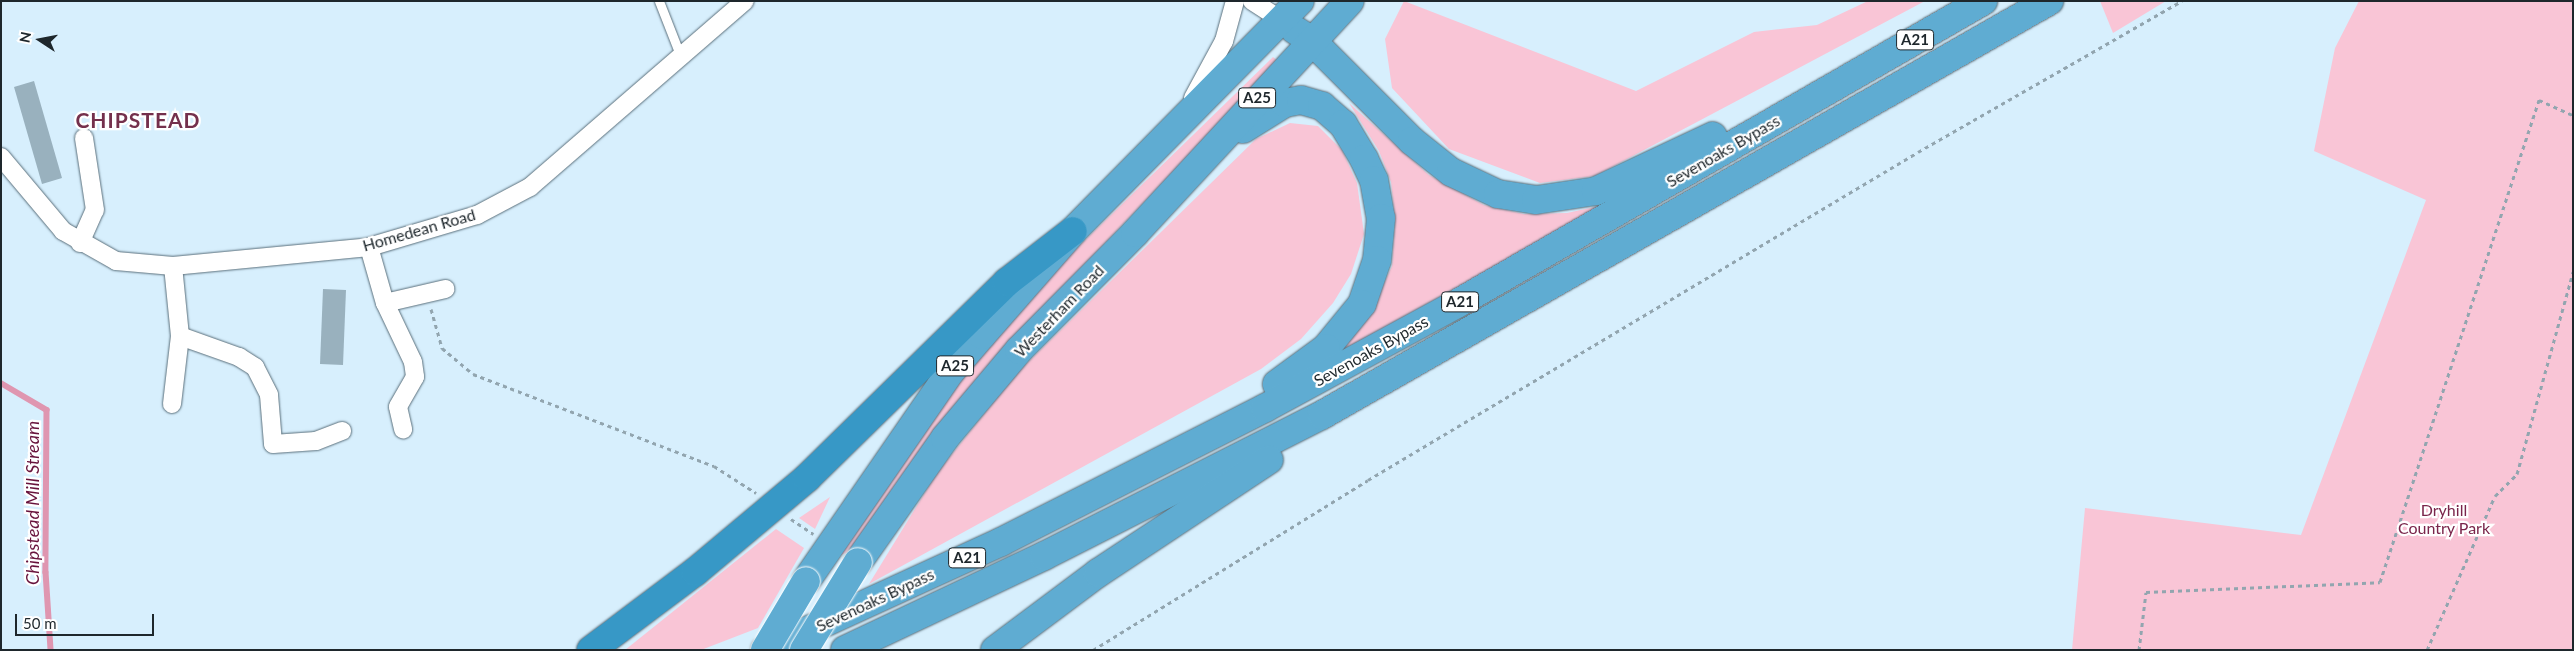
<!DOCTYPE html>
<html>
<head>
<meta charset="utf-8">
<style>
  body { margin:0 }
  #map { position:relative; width:2574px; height:651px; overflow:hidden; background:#d7effd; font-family:Lato,sans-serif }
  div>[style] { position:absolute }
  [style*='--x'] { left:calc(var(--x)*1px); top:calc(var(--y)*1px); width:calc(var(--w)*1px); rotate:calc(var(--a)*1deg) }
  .green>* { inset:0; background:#f9c5d6 }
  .stream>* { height:5.5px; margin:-2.75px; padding:0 2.75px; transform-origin:2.75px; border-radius:2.75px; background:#df96b0 }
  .building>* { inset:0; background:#99b1be }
  .path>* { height:3px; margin-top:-1.5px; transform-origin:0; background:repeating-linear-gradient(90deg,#92a5af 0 4px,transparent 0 8px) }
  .roads { filter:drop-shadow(0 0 1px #5a6f7b) drop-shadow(0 0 1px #5a6f7b) }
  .service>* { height:9px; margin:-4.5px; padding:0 4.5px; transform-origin:4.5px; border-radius:4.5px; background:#fff }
  .minor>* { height:18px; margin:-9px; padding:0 9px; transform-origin:9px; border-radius:9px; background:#fff }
  .trunk>* { height:28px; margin:-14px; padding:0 14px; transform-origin:14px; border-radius:14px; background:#5facd2 }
  .motorway>* { height:28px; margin:-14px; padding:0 14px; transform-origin:14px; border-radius:14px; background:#3798c6 }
  .bridges { filter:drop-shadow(0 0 1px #fff) drop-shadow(0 0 1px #fff) }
  .trunk-bridge>* { height:28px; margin:-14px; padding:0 14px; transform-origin:14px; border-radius:14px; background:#5facd2 }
  span { translate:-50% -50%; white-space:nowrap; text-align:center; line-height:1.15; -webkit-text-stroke:4.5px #fff; paint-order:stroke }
  .shield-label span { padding:1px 4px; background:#fff; border:1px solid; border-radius:4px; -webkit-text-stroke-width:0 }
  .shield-label { font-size:15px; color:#1e272c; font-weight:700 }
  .street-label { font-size:16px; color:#1e272c }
  .park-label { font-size:16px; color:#7a254b }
  .water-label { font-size:18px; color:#68133c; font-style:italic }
  .district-label { font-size:21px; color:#74304c; font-weight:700; letter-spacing:1px }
  .frame { position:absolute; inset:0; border:2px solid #1e272c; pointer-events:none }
  .north { position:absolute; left:15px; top:15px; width:50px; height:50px; -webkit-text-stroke:4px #fff; paint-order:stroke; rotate:281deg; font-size:14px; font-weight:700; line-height:20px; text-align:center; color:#1e272c }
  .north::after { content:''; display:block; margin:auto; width:18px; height:22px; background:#1e272c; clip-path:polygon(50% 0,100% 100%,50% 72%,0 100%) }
  .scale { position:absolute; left:15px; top:614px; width:139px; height:22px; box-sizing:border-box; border:2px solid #1e272c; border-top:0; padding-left:6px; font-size:15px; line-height:18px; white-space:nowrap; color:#1e272c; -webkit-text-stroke:4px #fff; paint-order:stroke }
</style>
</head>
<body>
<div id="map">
  <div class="green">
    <i style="clip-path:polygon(1404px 1px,1636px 91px,1754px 32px,1817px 25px,1868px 1px,1925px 1px,1595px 176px,1540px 183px,1449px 149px,1392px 88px,1385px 39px)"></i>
    <i style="clip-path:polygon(2100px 1px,2166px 1px,2113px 33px)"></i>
    <i style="clip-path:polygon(2359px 1px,2573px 1px,2573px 650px,2072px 650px,2085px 508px,2301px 535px,2426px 200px,2314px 151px,2335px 48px)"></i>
    <i style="clip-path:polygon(1273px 57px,1278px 61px,1005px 348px,851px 551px,836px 557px,981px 352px,1073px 252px)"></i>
    <i style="clip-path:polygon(1349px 103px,1429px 175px,1484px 205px,1524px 214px,1567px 213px,1608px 204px,1336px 354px,1373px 307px,1392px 266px,1395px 220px,1391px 182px,1379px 151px)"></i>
    <i style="clip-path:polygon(1290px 123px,1318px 126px,1342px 150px,1357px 183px,1364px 234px,1351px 274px,1333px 303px,1301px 339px,1261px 369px,869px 584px,937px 473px,1016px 374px,1256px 139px)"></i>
    <i style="clip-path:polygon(830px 497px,815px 529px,799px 518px)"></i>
    <i style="clip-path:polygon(776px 529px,804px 548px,758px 628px,701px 650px,625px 650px)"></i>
  </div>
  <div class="stream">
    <i style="--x:1;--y:383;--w:53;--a:30.4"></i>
    <i style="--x:47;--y:410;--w:162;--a:90.4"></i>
    <i style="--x:46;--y:572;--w:78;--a:86.3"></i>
  </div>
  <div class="building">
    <i style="clip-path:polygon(34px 81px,62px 178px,42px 184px,14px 87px)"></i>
    <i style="clip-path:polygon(323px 289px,346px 290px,343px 365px,320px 364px)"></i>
  </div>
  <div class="path">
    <i style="--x:431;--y:309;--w:41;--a:74.2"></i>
    <i style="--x:442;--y:348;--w:40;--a:40"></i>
    <i style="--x:473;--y:374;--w:258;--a:20.9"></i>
    <i style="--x:714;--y:466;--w:50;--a:32.7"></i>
    <i style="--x:791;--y:519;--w:27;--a:34"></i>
    <i style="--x:1093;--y:650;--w:323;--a:-31.7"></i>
    <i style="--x:1368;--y:480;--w:640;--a:-30.81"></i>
    <i style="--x:1918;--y:152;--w:304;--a:-29.8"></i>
    <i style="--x:2139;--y:650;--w:58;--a:-83.1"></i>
    <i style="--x:2146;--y:592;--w:234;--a:-2.4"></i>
    <i style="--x:2380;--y:582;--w:508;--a:-71.74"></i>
    <i style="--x:2539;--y:100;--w:37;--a:24"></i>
    <i style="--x:2427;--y:650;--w:168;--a:-66.2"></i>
    <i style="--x:2495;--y:496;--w:31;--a:-45"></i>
    <i style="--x:2517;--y:474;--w:210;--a:-74.5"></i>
  </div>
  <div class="roads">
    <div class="service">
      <i style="--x:659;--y:1;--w:58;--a:68.7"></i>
    </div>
    <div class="minor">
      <i style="--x:1252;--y:1;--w:35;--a:33"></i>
      <i style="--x:1193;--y:98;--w:65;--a:-61.5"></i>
      <i style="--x:1224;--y:41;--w:41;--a:-74.6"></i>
      <i style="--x:1;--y:157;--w:97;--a:50"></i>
      <i style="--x:63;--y:231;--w:61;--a:29.5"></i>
      <i style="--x:116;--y:261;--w:57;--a:5"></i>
      <i style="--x:173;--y:266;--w:197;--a:-5.5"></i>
      <i style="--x:369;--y:247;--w:113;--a:-16.5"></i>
      <i style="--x:477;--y:215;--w:60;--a:-27.8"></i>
      <i style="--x:530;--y:187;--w:284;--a:-40.9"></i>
      <i style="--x:80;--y:243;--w:36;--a:-66"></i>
      <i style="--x:95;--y:210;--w:73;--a:-98.7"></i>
      <i style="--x:369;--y:247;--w:58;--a:74.1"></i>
      <i style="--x:385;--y:303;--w:65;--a:64.6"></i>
      <i style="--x:413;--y:362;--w:15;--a:82"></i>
      <i style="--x:415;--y:377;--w:34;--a:120"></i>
      <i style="--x:398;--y:407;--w:23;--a:77"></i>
      <i style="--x:173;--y:266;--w:70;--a:84.3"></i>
      <i style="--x:180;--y:336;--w:63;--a:19.6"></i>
      <i style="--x:239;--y:357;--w:19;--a:32"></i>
      <i style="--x:255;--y:367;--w:31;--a:63"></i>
      <i style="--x:269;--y:395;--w:49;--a:85.3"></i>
      <i style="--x:273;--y:444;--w:43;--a:-4"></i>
      <i style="--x:316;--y:441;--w:28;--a:-21"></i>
      <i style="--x:385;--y:303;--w:62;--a:-13.1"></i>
      <i style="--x:172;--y:404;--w:68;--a:-83.3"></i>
    </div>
    <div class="trunk">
      <i style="--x:1295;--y:30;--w:19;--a:32"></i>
      <i style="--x:1311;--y:40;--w:143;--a:45"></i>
      <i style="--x:1412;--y:141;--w:50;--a:38.5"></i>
      <i style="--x:1451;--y:172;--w:52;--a:25.1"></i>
      <i style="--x:1498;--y:194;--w:38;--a:9"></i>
      <i style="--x:1536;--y:200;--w:61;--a:-8.5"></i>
      <i style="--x:1596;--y:191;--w:129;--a:-25.2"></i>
      <i style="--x:1243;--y:129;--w:49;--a:-31.8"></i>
      <i style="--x:1285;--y:103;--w:16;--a:-11"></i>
      <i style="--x:1301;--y:100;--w:22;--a:16"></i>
      <i style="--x:1322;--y:106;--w:28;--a:41"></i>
      <i style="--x:1343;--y:124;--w:41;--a:59"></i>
      <i style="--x:1364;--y:159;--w:23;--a:65"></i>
      <i style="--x:1374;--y:180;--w:39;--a:80"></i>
      <i style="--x:1381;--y:218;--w:42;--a:95.4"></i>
      <i style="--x:1377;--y:260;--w:46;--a:108.8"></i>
      <i style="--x:1362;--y:304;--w:57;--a:129.3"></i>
      <i style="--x:1326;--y:348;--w:61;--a:143.7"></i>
      <i style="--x:858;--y:562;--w:151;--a:-54.9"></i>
      <i style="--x:945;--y:438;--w:115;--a:-49.9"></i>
      <i style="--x:1019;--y:350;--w:165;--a:-45.2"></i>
      <i style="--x:1135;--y:233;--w:316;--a:-47.2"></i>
      <i style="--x:806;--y:581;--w:255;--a:-55.4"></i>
      <i style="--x:951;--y:371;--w:48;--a:-49.3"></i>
      <i style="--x:982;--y:335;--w:138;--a:-48.8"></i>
      <i style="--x:1073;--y:231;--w:323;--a:-45.4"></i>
      <i style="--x:765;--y:650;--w:260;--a:-24.6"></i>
      <i style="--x:1001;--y:542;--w:296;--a:-26.9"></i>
      <i style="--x:1265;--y:408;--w:220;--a:-28.5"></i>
      <i style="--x:1458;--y:303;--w:606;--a:-29.91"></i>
      <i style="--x:845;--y:650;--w:220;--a:-25.3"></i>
      <i style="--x:1044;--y:556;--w:312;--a:-26.9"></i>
      <i style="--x:1322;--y:415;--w:837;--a:-29.66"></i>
      <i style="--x:995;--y:650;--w:129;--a:-36.8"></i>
      <i style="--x:1098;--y:573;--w:205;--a:-33.5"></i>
    </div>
    <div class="motorway">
      <i style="--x:591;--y:650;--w:130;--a:-36.9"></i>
      <i style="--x:695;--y:572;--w:146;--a:-40"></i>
      <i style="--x:807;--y:478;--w:280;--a:-44.4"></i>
      <i style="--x:1007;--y:282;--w:83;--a:-37.7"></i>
    </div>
  </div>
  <div class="bridges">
    <div class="trunk-bridge">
      <i style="--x:765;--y:650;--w:80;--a:-59.3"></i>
      <i style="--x:804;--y:650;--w:103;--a:-58.5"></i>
    </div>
  </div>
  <div class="shield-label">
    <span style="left:1915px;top:40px">A21</span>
    <span style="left:1257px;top:98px">A25</span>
    <span style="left:1460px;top:302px">A21</span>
    <span style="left:955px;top:366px">A25</span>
    <span style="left:967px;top:558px">A21</span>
  </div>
  <div class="street-label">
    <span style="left:1723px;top:151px;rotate:-30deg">Sevenoaks Bypass</span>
    <span style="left:419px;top:230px;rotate:-16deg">Homedean Road</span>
    <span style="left:1059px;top:311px;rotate:-46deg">Westerham Road</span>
    <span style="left:1371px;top:351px;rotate:-29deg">Sevenoaks Bypass</span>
    <span style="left:875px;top:600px;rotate:-25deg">Sevenoaks Bypass</span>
  </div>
  <div class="park-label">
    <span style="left:2444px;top:519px">Dryhill<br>Country Park</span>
  </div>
  <div class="water-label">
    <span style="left:32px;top:503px;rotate:-90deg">Chipstead Mill Stream</span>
  </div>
  <div class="district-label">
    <span style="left:138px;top:120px">CHIPSTEAD</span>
  </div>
  <div class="frame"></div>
  <div class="north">N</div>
  <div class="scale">50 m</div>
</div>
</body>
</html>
